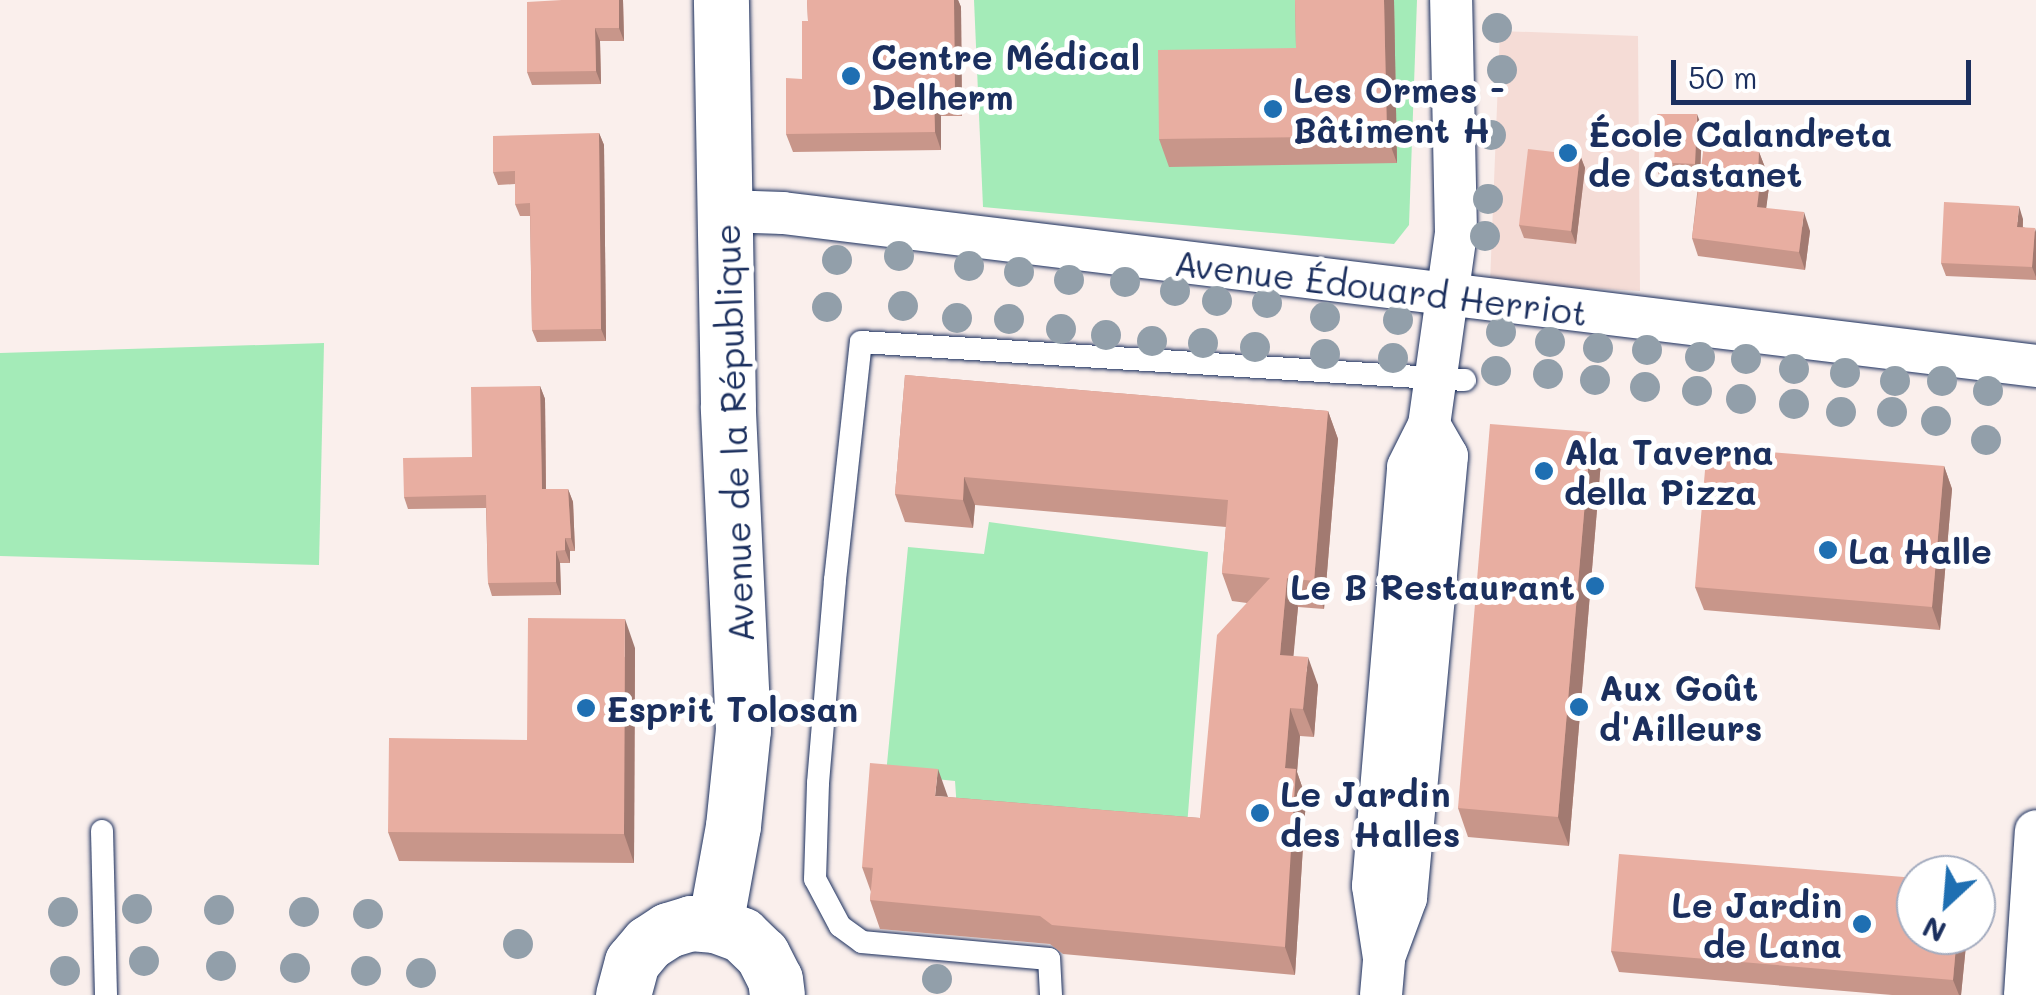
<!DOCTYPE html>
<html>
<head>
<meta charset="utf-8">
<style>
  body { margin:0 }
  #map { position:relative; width:2036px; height:995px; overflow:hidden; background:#faefec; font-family:Mali,sans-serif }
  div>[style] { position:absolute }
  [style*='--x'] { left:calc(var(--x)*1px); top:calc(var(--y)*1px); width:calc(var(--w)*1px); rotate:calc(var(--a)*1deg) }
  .built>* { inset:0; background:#f5dcd6 }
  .green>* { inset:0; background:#a4ebb8 }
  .roads { filter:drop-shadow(0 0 2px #1b2f5e) drop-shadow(0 0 2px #1b2f5e) }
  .service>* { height:22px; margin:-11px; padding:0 11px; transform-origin:11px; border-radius:11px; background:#fff }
  .minor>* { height:42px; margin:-21px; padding:0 21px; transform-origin:21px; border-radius:21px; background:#fff }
  .tertiary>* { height:55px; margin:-27.5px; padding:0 27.5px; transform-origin:27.5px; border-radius:27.5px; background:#fff }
  .trees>* { width:30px; height:30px; margin:-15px; border-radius:50%; background:#929faa }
  .wall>* { inset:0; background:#c8968a }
  .shaded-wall>* { inset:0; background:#a27a71 }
  .building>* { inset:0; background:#e8aea1 }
  .dots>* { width:28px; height:28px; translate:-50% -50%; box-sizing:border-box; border:5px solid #fff; border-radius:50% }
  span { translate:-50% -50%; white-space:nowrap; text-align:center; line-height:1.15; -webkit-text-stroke:10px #fff; paint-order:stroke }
  .poi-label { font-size:35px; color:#1b2f5e; font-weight:700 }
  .left { translate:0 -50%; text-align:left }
  .right { translate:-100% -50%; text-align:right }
  .street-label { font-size:35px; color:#1b2f5e }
  .north { position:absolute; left:1896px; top:855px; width:100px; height:100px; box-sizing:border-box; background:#fff; border:2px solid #a4acbf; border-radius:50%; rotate:206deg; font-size:28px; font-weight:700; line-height:40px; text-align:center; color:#1b2f5e }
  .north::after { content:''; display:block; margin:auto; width:35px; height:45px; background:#1f6fb2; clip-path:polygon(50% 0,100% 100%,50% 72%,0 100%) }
  .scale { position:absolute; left:1671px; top:60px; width:300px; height:45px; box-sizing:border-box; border:5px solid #1b2f5e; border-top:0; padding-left:12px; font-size:30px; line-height:35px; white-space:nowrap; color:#1b2f5e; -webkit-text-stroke:8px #fff; paint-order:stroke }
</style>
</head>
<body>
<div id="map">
  <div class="built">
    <i style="clip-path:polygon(1500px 31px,1638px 36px,1640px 291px,1490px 283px)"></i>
  </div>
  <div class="green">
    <i style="clip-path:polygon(974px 0,1417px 0,1409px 225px,1394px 244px,983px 207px)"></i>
    <i style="clip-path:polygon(324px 343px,319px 565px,0 556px,0 353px)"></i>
    <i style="clip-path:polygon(989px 522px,1208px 552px,1187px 827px,957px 810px,955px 781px,886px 774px,908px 547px,984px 554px)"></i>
  </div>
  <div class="roads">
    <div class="service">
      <i style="--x:102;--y:831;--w:164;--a:88.6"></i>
      <i style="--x:1051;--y:995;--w:36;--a:-93"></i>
      <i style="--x:1049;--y:959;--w:188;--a:-174.8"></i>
      <i style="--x:862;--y:942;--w:27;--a:-144"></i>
      <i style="--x:840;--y:926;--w:53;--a:-118"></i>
      <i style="--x:815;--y:879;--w:96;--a:-88.2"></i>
      <i style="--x:818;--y:783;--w:204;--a:-85.2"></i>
      <i style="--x:835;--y:580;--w:239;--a:-83.8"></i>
      <i style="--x:861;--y:342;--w:605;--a:3.6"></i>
    </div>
    <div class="minor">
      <i style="--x:725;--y:211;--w:58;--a:2"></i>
      <i style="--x:783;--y:213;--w:1262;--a:6.96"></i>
      <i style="--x:1386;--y:952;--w:58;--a:-69.7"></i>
      <i style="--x:1406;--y:898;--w:444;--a:-84.7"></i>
      <i style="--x:1447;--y:456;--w:36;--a:-120"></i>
      <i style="--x:1381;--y:995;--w:37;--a:-85"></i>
      <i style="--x:1384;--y:958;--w:73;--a:-98.7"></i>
      <i style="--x:1373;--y:886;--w:420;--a:-85.2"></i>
      <i style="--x:1408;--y:467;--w:47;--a:-63.4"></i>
      <i style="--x:1429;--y:425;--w:194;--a:-82"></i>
      <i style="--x:1456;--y:233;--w:233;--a:-91.2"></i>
      <i style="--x:2025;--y:995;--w:164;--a:-86.2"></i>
    </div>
    <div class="tertiary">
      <i style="--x:715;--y:925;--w:101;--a:-79.7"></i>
      <i style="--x:733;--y:826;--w:97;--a:-84.1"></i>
      <i style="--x:743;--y:730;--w:324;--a:-92.7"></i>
      <i style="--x:728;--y:406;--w:406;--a:-91"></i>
      <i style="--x:623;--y:995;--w:34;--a:-75"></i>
      <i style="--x:632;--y:962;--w:25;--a:-50"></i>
      <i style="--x:648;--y:943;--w:24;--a:-33"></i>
      <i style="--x:668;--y:930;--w:24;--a:-17"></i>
      <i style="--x:691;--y:923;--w:24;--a:5"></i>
      <i style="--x:715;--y:925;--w:29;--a:20"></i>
      <i style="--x:742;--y:935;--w:28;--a:44"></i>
      <i style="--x:762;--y:954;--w:28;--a:63"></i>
      <i style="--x:775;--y:979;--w:16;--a:83"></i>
    </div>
  </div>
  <div class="trees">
    <i style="left:1497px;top:28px"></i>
    <i style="left:1502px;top:70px"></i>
    <i style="left:1491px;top:135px"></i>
    <i style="left:1488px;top:199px"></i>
    <i style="left:1485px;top:236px"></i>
    <i style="left:899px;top:256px"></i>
    <i style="left:837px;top:260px"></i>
    <i style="left:969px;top:266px"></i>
    <i style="left:1019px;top:272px"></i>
    <i style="left:1069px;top:280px"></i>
    <i style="left:1125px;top:282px"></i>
    <i style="left:1175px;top:291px"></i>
    <i style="left:1217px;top:301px"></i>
    <i style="left:1267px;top:303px"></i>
    <i style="left:903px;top:306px"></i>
    <i style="left:827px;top:307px"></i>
    <i style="left:1325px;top:317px"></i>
    <i style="left:957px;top:318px"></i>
    <i style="left:1009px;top:319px"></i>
    <i style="left:1398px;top:320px"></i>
    <i style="left:1061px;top:329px"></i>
    <i style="left:1501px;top:332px"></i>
    <i style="left:1106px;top:335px"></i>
    <i style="left:1152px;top:341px"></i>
    <i style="left:1550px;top:342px"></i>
    <i style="left:1203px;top:343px"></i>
    <i style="left:1255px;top:347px"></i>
    <i style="left:1598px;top:348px"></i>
    <i style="left:1647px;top:350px"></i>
    <i style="left:1325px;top:354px"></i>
    <i style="left:1700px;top:357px"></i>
    <i style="left:1393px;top:358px"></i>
    <i style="left:1746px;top:359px"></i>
    <i style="left:1794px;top:369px"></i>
    <i style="left:1496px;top:371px"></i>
    <i style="left:1845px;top:373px"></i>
    <i style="left:1548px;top:374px"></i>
    <i style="left:1595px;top:380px"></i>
    <i style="left:1895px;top:381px"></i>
    <i style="left:1942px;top:381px"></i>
    <i style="left:1645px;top:387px"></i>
    <i style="left:1697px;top:391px"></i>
    <i style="left:1988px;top:391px"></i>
    <i style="left:1741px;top:399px"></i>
    <i style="left:1794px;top:404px"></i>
    <i style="left:1841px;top:412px"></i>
    <i style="left:1892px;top:412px"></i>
    <i style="left:1936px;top:421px"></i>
    <i style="left:1986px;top:440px"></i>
    <i style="left:137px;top:909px"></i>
    <i style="left:219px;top:910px"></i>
    <i style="left:63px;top:912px"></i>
    <i style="left:304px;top:912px"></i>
    <i style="left:368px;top:914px"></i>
    <i style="left:518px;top:944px"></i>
    <i style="left:144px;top:961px"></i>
    <i style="left:221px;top:966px"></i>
    <i style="left:295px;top:968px"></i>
    <i style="left:65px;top:971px"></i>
    <i style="left:366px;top:971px"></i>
    <i style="left:421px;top:973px"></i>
    <i style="left:937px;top:979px"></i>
  </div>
  <div class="wall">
    <i style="clip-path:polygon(623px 0,624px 41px,600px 41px,601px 84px,532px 85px,527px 72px)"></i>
    <i style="clip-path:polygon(807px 0,958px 0,961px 7px,962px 116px,941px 116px,941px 150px,793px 152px,786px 134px,802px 79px,808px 21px)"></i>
    <i style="clip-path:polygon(1295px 0,1394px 0,1397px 163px,1169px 167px,1159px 139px,1296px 48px)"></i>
    <i style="clip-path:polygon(1702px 127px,1700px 170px,1759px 152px,1766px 170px,1765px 178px,1769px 187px,1766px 208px,1810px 231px,1805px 270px,1698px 256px,1692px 238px,1699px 177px,1659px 175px,1654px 162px)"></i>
    <i style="clip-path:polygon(599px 133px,604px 145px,606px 341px,537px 342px,532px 330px,530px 216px,520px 216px,515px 204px,515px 184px,498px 185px,493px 172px)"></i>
    <i style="clip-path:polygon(1580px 155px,1585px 168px,1576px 244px,1524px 238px,1519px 225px)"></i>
    <i style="clip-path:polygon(2023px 219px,2023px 227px,2036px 232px,2036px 280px,1946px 276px,1941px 263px)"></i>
    <i style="clip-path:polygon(905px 375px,1328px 411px,1338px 439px,1324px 609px,1298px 607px,1293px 656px,1318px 685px,1314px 737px,1300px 736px,1297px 772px,1306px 798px,1295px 975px,1063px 954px,1050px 944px,880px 929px,870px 900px,871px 892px,862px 867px,948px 797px,1200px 818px,1247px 603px,1232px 601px,1222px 573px,1226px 527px,975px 505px,973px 528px,905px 522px,895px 494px)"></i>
    <i style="clip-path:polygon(540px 386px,545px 399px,546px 489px,568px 489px,573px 502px,575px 551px,570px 551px,570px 563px,560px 563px,561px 595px,492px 596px,488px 583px,486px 508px,408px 509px,404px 497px,472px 457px)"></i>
    <i style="clip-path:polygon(1601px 461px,1569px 846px,1468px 837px,1458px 808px)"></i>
    <i style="clip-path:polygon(1944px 466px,1952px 489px,1940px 630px,1704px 610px,1695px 587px)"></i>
    <i style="clip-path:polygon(635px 648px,634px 863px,399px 861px,388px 832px,527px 740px)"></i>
    <i style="clip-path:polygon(1916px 935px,1967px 935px,1961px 995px,1892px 995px,1619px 972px,1611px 951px)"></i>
  </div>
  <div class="shaded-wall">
    <i style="clip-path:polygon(619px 0,623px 0,624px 41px,619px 28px)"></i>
    <i style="clip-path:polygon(954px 0,958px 0,961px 7px,962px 116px,955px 98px)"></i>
    <i style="clip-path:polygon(1384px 0,1394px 0,1397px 163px,1387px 136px)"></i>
    <i style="clip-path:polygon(595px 28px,600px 41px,601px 84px,596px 71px)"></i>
    <i style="clip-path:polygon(934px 98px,941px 116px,941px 150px,935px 132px)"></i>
    <i style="clip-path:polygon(1697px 114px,1702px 127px,1700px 177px,1695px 164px)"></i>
    <i style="clip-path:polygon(599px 133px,604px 145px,606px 341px,601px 329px)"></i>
    <i style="clip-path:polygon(1759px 152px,1766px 170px,1765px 178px,1769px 187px,1764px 225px,1757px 207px)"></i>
    <i style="clip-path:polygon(1580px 155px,1585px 168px,1576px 244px,1571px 231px)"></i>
    <i style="clip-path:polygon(2019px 206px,2023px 219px,2022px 240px,2017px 227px)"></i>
    <i style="clip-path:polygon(1804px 212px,1810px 231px,1805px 270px,1799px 252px)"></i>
    <i style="clip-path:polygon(2035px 228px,2036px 232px,2036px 277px,2032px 267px)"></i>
    <i style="clip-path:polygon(540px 386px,545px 399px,546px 502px,542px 489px)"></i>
    <i style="clip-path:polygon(1328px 411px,1338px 439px,1324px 609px,1314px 581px)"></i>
    <i style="clip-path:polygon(1591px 432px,1601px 461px,1569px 846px,1558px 817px)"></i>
    <i style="clip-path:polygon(1944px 466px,1952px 489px,1940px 630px,1932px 607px)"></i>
    <i style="clip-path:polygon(964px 477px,975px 505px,973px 528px,963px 500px)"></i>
    <i style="clip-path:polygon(568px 489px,573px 502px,575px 551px,571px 538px)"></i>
    <i style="clip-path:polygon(565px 538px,570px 551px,570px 563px,565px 550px)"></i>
    <i style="clip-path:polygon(556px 551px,560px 563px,561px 595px,556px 582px)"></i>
    <i style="clip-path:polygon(1287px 578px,1298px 607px,1291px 683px,1280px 655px)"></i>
    <i style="clip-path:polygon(625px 619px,635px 648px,634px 863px,624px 834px)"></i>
    <i style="clip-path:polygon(1308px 657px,1318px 685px,1314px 737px,1303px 709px)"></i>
    <i style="clip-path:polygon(1290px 708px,1300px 736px,1297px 772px,1306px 798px,1295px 975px,1285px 947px,1285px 768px)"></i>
    <i style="clip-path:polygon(938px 769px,948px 797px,935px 796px)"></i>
    <i style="clip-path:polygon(1957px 935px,1967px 935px,1961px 995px,1959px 995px,1953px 980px)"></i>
  </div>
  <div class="building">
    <i style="clip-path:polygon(562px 0,619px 0,619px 28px,595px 28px,596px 71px,527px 72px,527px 2px)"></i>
    <i style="clip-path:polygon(807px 0,954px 0,955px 98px,934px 98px,935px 132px,786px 134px,786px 78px,802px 79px,802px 21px,808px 21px)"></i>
    <i style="clip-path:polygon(1295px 0,1384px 0,1387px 136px,1159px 139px,1158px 50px,1296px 48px)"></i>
    <i style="clip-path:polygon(1657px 114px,1697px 114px,1695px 164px,1654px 162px)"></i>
    <i style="clip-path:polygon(599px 133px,601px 329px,532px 330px,530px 203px,515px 204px,515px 171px,493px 172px,493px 136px)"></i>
    <i style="clip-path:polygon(1704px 145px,1759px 152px,1758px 168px,1762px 169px,1757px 207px,1804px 212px,1799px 252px,1692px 238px)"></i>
    <i style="clip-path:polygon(1528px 149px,1580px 155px,1571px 231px,1519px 225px)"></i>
    <i style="clip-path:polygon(1944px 202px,2019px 206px,2017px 227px,2035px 228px,2032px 267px,1941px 263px)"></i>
    <i style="clip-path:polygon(905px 375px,1328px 411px,1314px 581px,1287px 578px,1280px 655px,1308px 657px,1303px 709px,1290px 708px,1285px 768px,1296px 769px,1285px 947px,1052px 925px,1040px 916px,870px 900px,873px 868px,862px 867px,870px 763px,938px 769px,935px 796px,1200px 818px,1217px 635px,1270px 578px,1222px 573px,1228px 500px,964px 477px,963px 500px,895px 494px)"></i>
    <i style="clip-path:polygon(540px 386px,542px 489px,568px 489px,571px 538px,565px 538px,565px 550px,556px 551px,556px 582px,488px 583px,486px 495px,404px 497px,403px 458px,472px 457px,471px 387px)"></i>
    <i style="clip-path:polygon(1490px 424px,1591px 432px,1558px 817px,1458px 808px)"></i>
    <i style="clip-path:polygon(1707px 447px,1944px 466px,1932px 607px,1695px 587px)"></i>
    <i style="clip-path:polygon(528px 618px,625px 619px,624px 834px,388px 832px,389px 738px,527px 740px)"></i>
    <i style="clip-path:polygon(1619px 854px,1916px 878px,1916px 935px,1957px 935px,1953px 980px,1611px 951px)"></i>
  </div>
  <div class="dots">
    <i style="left:851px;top:76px;background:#1f6fb2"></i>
    <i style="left:1273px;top:109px;background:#1f6fb2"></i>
    <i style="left:1568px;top:153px;background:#1f6fb2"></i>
    <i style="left:1544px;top:471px;background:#1f6fb2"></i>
    <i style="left:1828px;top:550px;background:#1f6fb2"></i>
    <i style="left:1595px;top:586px;background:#1f6fb2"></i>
    <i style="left:1579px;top:707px;background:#1f6fb2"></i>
    <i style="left:586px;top:708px;background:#1f6fb2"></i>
    <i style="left:1260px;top:813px;background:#1f6fb2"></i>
    <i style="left:1862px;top:924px;background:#1f6fb2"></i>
  </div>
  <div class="poi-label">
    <span class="left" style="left:871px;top:76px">Centre Médical<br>Delherm</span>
    <span class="left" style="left:1293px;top:109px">Les Ormes -<br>Bâtiment H</span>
    <span class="left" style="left:1588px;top:153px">École Calandreta<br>de Castanet</span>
    <span class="left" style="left:1564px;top:471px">Ala Taverna<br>della Pizza</span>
    <span class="left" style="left:1848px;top:550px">La Halle</span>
    <span class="right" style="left:1575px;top:586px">Le B Restaurant</span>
    <span class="left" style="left:1599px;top:707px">Aux Goût<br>d'Ailleurs</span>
    <span class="left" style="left:606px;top:708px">Esprit Tolosan</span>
    <span class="left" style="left:1280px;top:813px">Le Jardin<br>des Halles</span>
    <span class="right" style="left:1842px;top:924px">Le Jardin<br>de Lana</span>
  </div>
  <div class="street-label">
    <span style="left:1381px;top:287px;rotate:7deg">Avenue Édouard Herriot</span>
    <span style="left:733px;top:433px;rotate:-92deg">Avenue de la République</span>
  </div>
  <div class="north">N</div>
  <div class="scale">50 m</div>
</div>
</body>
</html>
